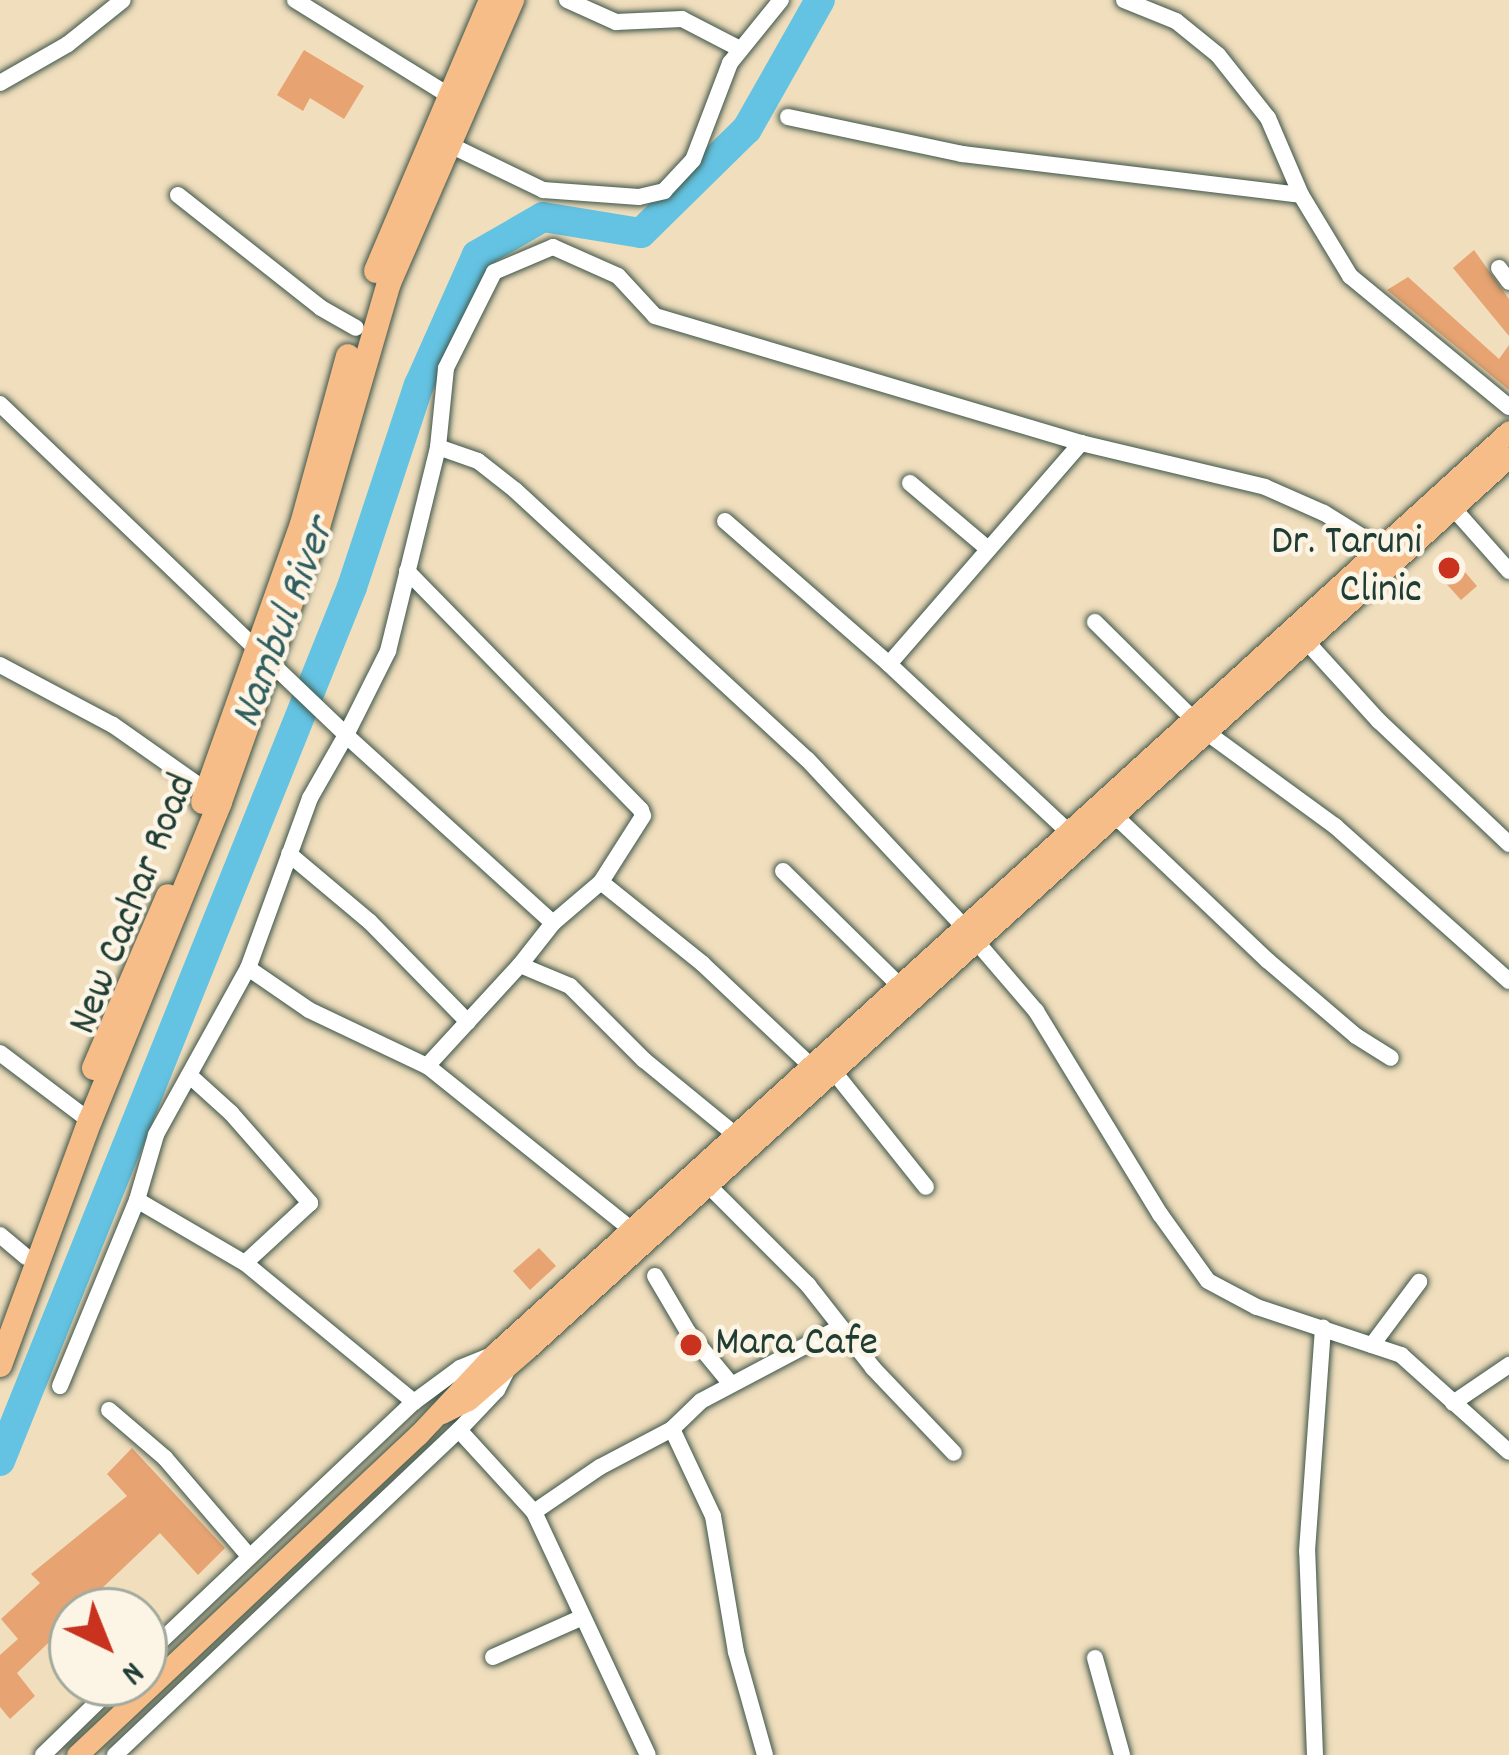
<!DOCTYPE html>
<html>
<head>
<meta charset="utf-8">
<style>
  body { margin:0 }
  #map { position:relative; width:1509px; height:1755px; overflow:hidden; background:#f0debd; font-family:Dekko,sans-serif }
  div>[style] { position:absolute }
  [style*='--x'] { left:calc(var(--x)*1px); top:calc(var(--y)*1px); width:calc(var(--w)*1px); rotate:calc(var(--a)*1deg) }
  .river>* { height:30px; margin:-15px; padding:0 15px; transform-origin:15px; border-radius:15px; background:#64c3e2 }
  .building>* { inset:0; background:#e7a372 }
  .roads { filter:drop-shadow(0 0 3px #3e5549) drop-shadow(0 0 3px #3e5549) }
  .minor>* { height:16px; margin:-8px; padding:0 8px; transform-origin:8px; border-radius:8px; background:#fff }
  .major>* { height:21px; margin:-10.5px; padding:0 10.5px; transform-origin:10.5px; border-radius:10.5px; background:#f7bd88 }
  .highway>* { height:24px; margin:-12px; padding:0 12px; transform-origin:12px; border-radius:12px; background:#f7bd88 }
  .dots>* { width:33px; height:33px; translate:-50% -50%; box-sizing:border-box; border:6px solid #fcf5e5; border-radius:50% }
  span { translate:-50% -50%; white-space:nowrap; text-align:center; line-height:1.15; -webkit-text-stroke:9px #fcf5e5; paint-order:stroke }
  .poi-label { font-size:42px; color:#1f3d34 }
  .right { translate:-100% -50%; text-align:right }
  .left { translate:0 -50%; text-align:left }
  .street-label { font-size:42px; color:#1f3d34 }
  .water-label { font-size:45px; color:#305e60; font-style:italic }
  .north { position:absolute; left:48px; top:1587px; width:120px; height:120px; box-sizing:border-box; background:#fcf5e5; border:3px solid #a4ab9e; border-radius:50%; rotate:137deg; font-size:33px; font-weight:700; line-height:48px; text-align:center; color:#1f3d34 }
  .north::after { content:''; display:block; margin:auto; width:42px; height:54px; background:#c8321e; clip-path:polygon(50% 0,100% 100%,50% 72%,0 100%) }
</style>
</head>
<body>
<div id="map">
  <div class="river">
    <i style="--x:0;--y:1461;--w:942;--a:-68.06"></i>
    <i style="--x:352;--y:587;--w:213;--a:-71.7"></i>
    <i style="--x:419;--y:385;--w:142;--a:-66"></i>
    <i style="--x:477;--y:255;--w:76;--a:-29.9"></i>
    <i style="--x:543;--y:217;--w:99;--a:9.3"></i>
    <i style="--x:641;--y:233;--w:148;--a:-44.5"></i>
    <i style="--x:747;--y:129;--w:148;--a:-60.5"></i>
  </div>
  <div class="building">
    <i style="clip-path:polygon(304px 50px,364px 86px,344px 119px,310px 98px,303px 111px,277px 95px)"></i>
    <i style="clip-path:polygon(1474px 250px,1509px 299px,1509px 336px,1453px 268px)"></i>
    <i style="clip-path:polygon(1408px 277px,1499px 359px,1509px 345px,1509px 390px,1387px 290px)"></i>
    <i style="clip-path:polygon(1450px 555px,1477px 586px,1461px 600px,1433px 569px)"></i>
    <i style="clip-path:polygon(539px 1248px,556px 1266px,530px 1290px,513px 1271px)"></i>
    <i style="clip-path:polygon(132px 1448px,225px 1548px,198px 1575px,160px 1533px,78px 1611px,72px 1611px,72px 1620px,17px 1673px,35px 1696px,10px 1719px,0 1707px,0 1655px,18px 1639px,1px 1619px,40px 1583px,31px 1574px,127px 1496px,107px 1474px)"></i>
  </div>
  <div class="roads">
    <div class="minor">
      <i style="--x:295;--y:0;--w:192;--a:31.8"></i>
      <i style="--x:567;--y:0;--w:54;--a:24.2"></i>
      <i style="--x:616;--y:22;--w:66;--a:-2.6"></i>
      <i style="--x:682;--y:19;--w:65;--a:27.3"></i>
      <i style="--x:1124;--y:0;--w:56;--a:22"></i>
      <i style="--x:1176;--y:21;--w:54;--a:39"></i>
      <i style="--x:1218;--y:55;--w:80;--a:51.6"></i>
      <i style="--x:1268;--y:118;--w:84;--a:66.8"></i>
      <i style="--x:1301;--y:195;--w:95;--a:58.8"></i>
      <i style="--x:1350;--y:276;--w:206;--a:39.5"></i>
      <i style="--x:0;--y:83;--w:78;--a:-29.8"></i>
      <i style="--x:68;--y:44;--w:70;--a:-38.7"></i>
      <i style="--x:788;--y:117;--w:178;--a:12"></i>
      <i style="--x:962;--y:154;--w:341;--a:6.9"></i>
      <i style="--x:448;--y:144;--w:106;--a:25.8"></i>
      <i style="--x:543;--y:190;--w:96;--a:4.2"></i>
      <i style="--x:639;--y:197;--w:26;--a:-13"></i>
      <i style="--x:664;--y:191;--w:42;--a:-46.9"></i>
      <i style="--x:693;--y:160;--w:104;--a:-69.1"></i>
      <i style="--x:730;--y:63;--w:81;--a:-51"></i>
      <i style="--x:178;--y:195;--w:182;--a:38.3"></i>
      <i style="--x:321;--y:308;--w:40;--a:29.7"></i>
      <i style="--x:1499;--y:268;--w:17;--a:54"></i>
      <i style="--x:0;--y:404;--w:479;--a:43.7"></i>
      <i style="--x:346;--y:735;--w:73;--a:119.7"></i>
      <i style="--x:310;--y:798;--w:181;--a:110"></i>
      <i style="--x:248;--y:968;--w:74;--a:34.5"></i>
      <i style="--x:309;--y:1010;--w:131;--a:25.4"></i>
      <i style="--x:438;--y:447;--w:42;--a:19.3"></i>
      <i style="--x:478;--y:461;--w:47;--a:38.1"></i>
      <i style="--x:515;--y:490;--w:397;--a:42.7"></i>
      <i style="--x:807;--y:759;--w:230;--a:46.9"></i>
      <i style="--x:964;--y:927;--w:111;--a:49.4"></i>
      <i style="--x:1036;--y:1011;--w:238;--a:58.6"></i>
      <i style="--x:1160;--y:1214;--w:82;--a:54.4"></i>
      <i style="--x:1208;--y:1281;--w:55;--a:28"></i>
      <i style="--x:1257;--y:1307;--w:152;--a:18.4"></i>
      <i style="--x:1401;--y:1355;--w:145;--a:41.9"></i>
      <i style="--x:910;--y:483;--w:101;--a:40.2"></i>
      <i style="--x:1446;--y:500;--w:95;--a:48.4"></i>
      <i style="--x:725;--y:521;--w:218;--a:41.1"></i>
      <i style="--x:889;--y:664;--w:293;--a:-49"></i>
      <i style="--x:407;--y:571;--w:334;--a:45.6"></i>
      <i style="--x:641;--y:810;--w:6;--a:72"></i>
      <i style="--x:643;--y:816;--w:78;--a:122.5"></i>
      <i style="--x:1095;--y:622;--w:156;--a:44.7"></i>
      <i style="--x:1206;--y:732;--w:160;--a:36.1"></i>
      <i style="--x:1335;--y:826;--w:233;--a:41.7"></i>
      <i style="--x:1307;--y:642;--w:107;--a:47.7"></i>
      <i style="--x:1379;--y:721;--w:179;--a:43.4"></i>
      <i style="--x:889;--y:664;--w:255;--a:43.1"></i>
      <i style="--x:0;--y:665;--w:128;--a:28"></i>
      <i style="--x:113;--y:725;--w:115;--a:35.1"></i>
      <i style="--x:1112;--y:813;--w:214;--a:43.5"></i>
      <i style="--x:1267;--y:960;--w:117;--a:40.5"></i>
      <i style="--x:1356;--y:1036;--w:41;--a:32.2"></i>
      <i style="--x:289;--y:854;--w:106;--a:40"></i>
      <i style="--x:370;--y:922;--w:140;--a:45.6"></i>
      <i style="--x:783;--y:871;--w:174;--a:44.5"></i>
      <i style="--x:520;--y:965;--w:53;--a:-51.8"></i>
      <i style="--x:248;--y:968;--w:191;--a:118.9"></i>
      <i style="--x:156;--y:1135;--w:68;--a:106.3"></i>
      <i style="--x:137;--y:1200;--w:125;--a:30.3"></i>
      <i style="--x:245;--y:1263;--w:219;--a:39.4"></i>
      <i style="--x:0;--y:1053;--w:113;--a:37.1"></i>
      <i style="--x:810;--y:1065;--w:147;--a:-136.7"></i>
      <i style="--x:703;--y:964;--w:131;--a:-141.2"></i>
      <i style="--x:601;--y:882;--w:63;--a:139.5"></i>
      <i style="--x:553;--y:923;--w:280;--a:-137.8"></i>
      <i style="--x:346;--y:735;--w:94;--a:-63.4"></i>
      <i style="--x:388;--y:651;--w:210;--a:-76.2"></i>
      <i style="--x:438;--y:447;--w:79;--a:-84.2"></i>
      <i style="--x:446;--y:368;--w:107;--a:-63.4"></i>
      <i style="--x:494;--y:272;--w:64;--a:-23"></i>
      <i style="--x:553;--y:247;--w:71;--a:24"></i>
      <i style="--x:618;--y:276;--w:54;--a:47.2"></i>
      <i style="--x:655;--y:316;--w:445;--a:16.6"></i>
      <i style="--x:1081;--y:443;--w:189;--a:13.4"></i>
      <i style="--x:1265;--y:487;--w:64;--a:23.8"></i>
      <i style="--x:1324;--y:513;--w:68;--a:31.8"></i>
      <i style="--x:831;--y:1068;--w:152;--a:51.4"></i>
      <i style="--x:189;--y:1075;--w:57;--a:42.1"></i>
      <i style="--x:231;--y:1113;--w:120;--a:48.7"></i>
      <i style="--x:310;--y:1203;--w:88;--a:137.3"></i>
      <i style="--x:707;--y:1184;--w:143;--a:45"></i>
      <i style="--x:808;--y:1285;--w:105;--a:51.9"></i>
      <i style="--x:873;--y:1368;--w:117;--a:46.4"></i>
      <i style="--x:632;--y:1230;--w:263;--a:-141.3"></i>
      <i style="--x:427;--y:1066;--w:137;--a:-47.4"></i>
      <i style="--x:520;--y:965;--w:54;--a:22.8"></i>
      <i style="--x:570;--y:986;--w:105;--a:45"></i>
      <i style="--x:644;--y:1060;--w:128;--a:39.3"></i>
      <i style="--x:0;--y:1235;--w:34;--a:40"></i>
      <i style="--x:655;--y:1276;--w:65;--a:59.5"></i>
      <i style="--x:688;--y:1332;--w:66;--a:50.5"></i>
      <i style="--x:1372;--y:1345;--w:79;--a:-53.3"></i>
      <i style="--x:60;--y:1386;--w:201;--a:-67.5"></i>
      <i style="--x:1453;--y:1403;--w:68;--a:-34.2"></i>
      <i style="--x:109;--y:1410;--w:74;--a:40.6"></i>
      <i style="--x:165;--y:1458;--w:130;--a:49.4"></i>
      <i style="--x:672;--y:1429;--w:96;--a:64.8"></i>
      <i style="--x:713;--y:1516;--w:138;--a:80.4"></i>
      <i style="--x:736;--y:1652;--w:107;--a:74.3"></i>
      <i style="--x:459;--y:1430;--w:111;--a:47.6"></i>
      <i style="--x:534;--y:1512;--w:268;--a:64.9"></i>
      <i style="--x:534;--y:1512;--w:80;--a:-34.3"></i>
      <i style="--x:600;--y:1467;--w:81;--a:-27.8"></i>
      <i style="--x:672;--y:1429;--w:40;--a:-44"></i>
      <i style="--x:701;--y:1401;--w:158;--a:-27.9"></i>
      <i style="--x:144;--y:1657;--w:371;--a:-43.4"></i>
      <i style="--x:414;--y:1402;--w:57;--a:-36.5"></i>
      <i style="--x:460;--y:1368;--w:32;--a:-22"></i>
      <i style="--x:493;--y:1657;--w:98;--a:-24"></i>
      <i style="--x:1095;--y:1658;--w:101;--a:74.4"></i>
      <i style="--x:43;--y:1755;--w:103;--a:-44.2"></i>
      <i style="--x:115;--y:1755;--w:473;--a:-43.4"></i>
      <i style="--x:459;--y:1430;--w:55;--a:-46.5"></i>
      <i style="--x:497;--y:1390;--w:22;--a:-63"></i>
      <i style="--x:1315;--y:1755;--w:204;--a:-92.2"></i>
      <i style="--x:1307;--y:1551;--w:224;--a:-85.9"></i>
    </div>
    <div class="major">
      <i style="--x:442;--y:1413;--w:29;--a:-27"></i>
      <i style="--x:468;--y:1400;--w:79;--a:-40.9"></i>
      <i style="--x:528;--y:1348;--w:1325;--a:-42.25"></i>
      <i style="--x:77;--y:1755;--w:468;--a:-43.2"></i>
      <i style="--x:418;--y:1435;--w:110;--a:-46.8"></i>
      <i style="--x:493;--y:1355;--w:1373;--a:-42.28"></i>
    </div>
    <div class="highway">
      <i style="--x:376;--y:271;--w:294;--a:-67"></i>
      <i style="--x:203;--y:802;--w:295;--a:-70.4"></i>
      <i style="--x:302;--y:524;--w:174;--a:-74.7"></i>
      <i style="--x:94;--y:1068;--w:187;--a:-66.7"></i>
      <i style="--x:0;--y:1365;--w:260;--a:-69.8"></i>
      <i style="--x:90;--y:1121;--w:344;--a:-67.8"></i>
      <i style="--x:220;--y:802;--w:292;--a:-70.4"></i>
      <i style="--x:318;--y:527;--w:254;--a:-73.8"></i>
      <i style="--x:389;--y:283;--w:309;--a:-66.5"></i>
    </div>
  </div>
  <div class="dots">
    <i style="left:1449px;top:568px;background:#c8321e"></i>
    <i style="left:691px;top:1345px;background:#c8321e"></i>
  </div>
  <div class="poi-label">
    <span class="right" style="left:1422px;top:568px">Dr. Taruni<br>Clinic</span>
    <span class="left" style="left:715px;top:1345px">Mara Cafe</span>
  </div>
  <div class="street-label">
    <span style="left:135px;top:905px;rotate:-68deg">New Cachar Road</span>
  </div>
  <div class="water-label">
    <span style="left:286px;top:624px;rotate:-69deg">Nambul River</span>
  </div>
  <div class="north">N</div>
</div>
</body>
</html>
